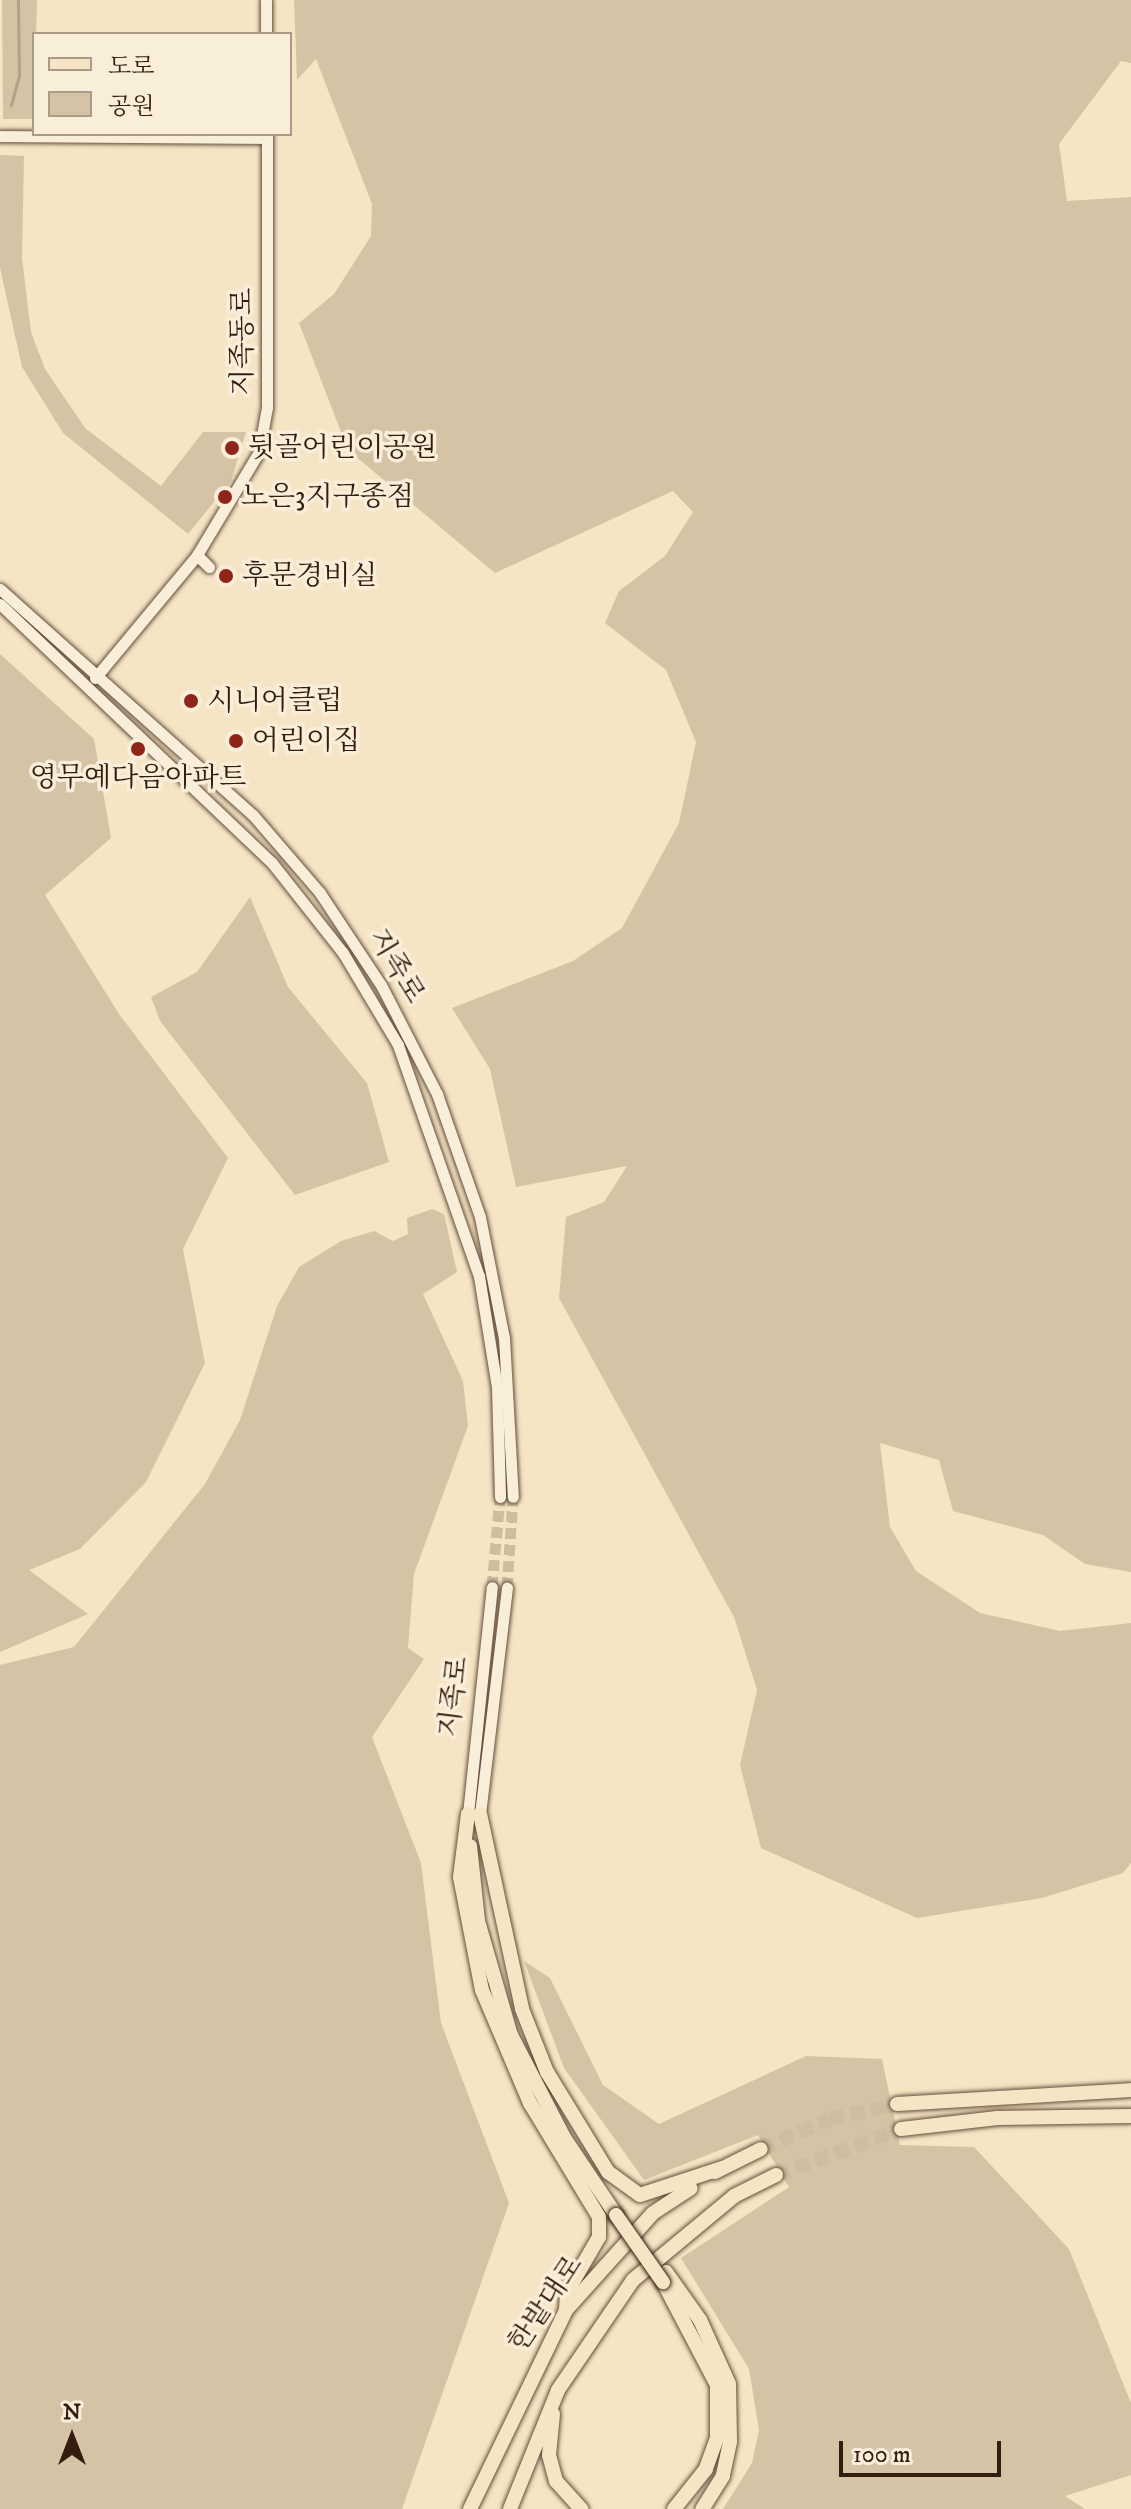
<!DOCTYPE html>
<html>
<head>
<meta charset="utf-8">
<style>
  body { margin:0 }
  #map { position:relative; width:1131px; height:2509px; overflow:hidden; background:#f6e5c4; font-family:"IM FELL DW Pica","Noto Serif KR",serif }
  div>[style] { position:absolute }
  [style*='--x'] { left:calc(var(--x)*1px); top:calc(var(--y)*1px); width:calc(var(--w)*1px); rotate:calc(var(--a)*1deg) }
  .green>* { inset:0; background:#d5c3a5 }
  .stream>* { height:3px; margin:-1.5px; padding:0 1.5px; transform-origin:1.5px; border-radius:1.5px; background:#b4a186 }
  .minor-tunnel>* { height:11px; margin-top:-5.5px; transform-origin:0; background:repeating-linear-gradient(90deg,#cfbda0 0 11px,transparent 0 16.5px) }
  .major-tunnel>* { height:14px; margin-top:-7px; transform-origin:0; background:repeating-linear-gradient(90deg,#cfbda0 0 14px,transparent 0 21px) }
  .roads { filter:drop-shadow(0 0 2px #644e3c) drop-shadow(0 0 2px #644e3c) }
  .minor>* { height:11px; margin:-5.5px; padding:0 5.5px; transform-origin:5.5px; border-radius:5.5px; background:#f9eed9 }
  .major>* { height:14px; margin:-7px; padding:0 7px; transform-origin:7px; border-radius:7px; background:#f6e5c4 }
  .bridges { filter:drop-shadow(0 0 2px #341c0f) drop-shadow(0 0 2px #341c0f) }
  .major-bridge>* { height:14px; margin:-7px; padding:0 7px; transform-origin:7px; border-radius:7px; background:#f6e5c4 }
  .dots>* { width:22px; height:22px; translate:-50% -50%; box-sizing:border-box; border:4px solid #f9eed9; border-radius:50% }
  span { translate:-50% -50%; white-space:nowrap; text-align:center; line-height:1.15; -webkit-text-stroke:7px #f9eed9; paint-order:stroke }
  .street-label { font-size:28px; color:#341c0f }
  .poi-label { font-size:28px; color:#341c0f }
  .left { translate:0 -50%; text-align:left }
  .legend { position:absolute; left:32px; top:32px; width:260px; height:104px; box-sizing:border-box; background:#f9eed9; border:2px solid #aa9a88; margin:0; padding:10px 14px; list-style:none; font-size:24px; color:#341c0f }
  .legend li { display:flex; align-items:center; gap:16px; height:40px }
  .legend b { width:40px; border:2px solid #aa9a88 }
  .north { position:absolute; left:32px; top:2397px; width:80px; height:80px; -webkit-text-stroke:6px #f9eed9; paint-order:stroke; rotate:0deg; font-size:22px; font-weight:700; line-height:32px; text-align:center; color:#341c0f }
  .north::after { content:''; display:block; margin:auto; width:28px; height:36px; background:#341c0f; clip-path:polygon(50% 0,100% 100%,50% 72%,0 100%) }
  .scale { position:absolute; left:839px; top:2441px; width:162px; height:36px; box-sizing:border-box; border:4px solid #341c0f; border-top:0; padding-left:10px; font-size:24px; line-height:28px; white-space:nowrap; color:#341c0f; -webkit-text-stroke:6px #f9eed9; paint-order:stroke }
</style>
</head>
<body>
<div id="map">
  <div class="green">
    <i style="clip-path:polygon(2px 0,37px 0,34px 119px,3px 119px)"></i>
    <i style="clip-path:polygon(294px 0,1131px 0,1131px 63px,1121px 61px,1059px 144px,1067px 201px,1131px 197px,1131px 1572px,1085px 1564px,1043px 1535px,953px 1511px,939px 1460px,880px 1443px,890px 1527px,916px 1571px,980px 1613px,1060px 1631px,1131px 1623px,1131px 1863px,1123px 1873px,1042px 1898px,917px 1918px,761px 1848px,740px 1765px,757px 1690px,734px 1617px,559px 1298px,566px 1217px,604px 1202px,627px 1166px,516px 1187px,490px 1069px,452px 1008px,573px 961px,622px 928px,679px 823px,696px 742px,666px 670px,605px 623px,619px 591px,665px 556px,693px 512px,673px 491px,495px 573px,348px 450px,299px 323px,334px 294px,371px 236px,372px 204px,316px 59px,297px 80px)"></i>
    <i style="clip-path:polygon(0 155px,24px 156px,22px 258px,31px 332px,45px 369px,85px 428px,161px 486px,203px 432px,246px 432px,231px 481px,188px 534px,63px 433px,22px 367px,0 268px)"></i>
    <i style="clip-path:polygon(0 654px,94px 739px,111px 838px,45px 895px,119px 1014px,228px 1158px,183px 1249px,205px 1363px,146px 1482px,80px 1549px,29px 1570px,88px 1614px,0 1652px)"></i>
    <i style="clip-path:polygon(250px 897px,288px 987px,367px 1083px,389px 1162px,295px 1195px,160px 1021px,151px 997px,197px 972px)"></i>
    <i style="clip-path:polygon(432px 1209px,444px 1214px,457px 1272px,423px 1294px,463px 1381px,468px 1426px,414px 1574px,408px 1648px,424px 1659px,372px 1737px,421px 1863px,441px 2023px,509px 2203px,402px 2509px,0 2509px,0 1665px,74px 1647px,205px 1484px,240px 1420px,277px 1306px,299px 1267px,341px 1241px,374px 1231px,393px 1241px,408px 1234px,407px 1218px)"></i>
    <i style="clip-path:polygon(524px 1961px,550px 1978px,603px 2085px,659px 2124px,806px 2056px,882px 2059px,900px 2145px,974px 2147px,1069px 2249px,1131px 2403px,1131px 2475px,1065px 2496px,1085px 2509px,723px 2509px,752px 2463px,759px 2430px,749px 2369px,681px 2258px,789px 2187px,758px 2135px,644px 2180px,564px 2068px)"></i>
  </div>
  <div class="stream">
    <i style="--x:11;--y:105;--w:30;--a:-75"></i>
    <i style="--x:19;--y:76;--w:76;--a:-90.8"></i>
  </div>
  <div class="minor-tunnel">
    <i style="--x:492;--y:1587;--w:90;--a:-84.9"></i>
    <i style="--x:507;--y:1588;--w:91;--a:-86.2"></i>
  </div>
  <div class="major-tunnel">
    <i style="--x:761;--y:2149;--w:75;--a:-23.5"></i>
    <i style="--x:830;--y:2119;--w:69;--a:-12.6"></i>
    <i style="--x:776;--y:2175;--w:133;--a:-20.2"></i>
  </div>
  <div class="roads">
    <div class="minor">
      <i style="--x:266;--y:0;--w:34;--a:90"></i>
      <i style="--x:0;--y:136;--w:267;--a:0.4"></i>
      <i style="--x:197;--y:555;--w:17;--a:45"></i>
      <i style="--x:0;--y:589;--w:339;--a:41.8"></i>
      <i style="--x:253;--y:815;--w:103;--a:49.3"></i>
      <i style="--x:320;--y:893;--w:110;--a:56.5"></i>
      <i style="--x:381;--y:985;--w:123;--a:62.8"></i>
      <i style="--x:437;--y:1094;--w:130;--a:70.7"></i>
      <i style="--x:480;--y:1217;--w:123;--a:78.8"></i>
      <i style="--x:504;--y:1338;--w:159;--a:86.8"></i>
      <i style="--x:0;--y:604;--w:376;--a:43.6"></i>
      <i style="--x:272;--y:863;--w:115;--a:51.7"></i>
      <i style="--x:343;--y:953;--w:107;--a:59.1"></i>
      <i style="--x:398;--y:1045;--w:245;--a:70.7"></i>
      <i style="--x:479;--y:1276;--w:112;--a:80.8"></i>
      <i style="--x:497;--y:1387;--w:110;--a:88.4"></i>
      <i style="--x:95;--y:678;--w:160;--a:-50.3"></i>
      <i style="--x:197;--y:555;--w:120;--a:-59"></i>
      <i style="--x:259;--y:452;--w:46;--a:-79.9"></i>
      <i style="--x:267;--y:407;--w:273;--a:-90"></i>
      <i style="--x:468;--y:1814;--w:228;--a:-84"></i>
      <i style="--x:480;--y:1814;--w:228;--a:-83.2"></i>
    </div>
    <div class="major">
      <i style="--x:468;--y:1814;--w:64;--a:97.2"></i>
      <i style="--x:460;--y:1877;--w:115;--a:79"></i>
      <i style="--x:482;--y:1990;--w:123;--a:67"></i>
      <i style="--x:530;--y:2103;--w:133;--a:58.8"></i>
      <i style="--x:599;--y:2217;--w:20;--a:90"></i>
      <i style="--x:599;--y:2237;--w:64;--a:120.2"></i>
      <i style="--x:567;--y:2292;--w:18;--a:93"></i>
      <i style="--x:480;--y:1814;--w:199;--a:77.8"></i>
      <i style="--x:522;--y:2009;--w:68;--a:68.4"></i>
      <i style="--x:547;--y:2072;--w:117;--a:58.6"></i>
      <i style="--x:608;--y:2172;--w:39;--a:36"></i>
      <i style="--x:640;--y:2195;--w:86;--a:-18.2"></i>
      <i style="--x:470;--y:1846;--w:75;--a:83.9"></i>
      <i style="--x:478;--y:1921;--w:119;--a:73.9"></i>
      <i style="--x:511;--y:2035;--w:117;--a:62.6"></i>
      <i style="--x:565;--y:2139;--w:92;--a:56.1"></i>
      <i style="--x:897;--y:2104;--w:234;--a:-3.4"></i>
      <i style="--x:901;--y:2129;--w:97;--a:-6.5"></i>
      <i style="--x:997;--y:2118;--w:134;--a:-0.9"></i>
      <i style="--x:715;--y:2172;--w:51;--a:-26.6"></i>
      <i style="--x:666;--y:2272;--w:59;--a:54.7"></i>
      <i style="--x:700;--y:2320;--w:70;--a:65.6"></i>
      <i style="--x:729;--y:2384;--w:58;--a:89"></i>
      <i style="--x:730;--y:2442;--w:35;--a:102"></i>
      <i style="--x:723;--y:2476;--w:39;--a:122"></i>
      <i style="--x:663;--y:2282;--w:116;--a:62.3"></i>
      <i style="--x:717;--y:2385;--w:53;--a:90"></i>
      <i style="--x:717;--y:2438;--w:33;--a:110"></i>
      <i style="--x:706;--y:2469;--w:51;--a:128.7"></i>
      <i style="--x:553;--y:2414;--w:41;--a:95.6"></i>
      <i style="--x:549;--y:2455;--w:27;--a:75"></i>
      <i style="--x:556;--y:2481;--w:38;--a:48"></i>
      <i style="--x:470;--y:2509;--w:221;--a:-64.2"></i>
      <i style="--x:566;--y:2310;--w:130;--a:-48.1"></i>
      <i style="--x:653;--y:2213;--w:45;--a:-33.3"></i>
      <i style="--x:510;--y:2509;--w:128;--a:-68"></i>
      <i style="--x:558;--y:2390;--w:133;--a:-55.7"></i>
      <i style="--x:633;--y:2280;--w:131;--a:-39.7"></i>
      <i style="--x:734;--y:2196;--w:47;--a:-26.6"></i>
    </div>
  </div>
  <div class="bridges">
    <div class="major-bridge">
      <i style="--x:616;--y:2215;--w:82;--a:55"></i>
    </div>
  </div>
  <div class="dots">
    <i style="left:232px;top:448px;background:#8f2418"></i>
    <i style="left:225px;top:497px;background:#8f2418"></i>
    <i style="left:226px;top:576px;background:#8f2418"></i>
    <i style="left:191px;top:701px;background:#8f2418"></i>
    <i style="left:236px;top:741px;background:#8f2418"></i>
    <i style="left:138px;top:749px;background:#8f2418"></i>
  </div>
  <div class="street-label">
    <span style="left:243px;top:342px;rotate:-90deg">지족동로</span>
    <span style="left:396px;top:966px;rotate:59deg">지족로</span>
    <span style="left:454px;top:1697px;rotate:-83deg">지족로</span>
    <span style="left:546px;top:2304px;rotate:-56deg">한밭대로</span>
  </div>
  <div class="poi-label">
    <span class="left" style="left:248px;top:448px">뒷골어린이공원</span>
    <span class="left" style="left:241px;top:497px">노은3지구종점</span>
    <span class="left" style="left:242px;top:576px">후문경비실</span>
    <span class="left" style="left:207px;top:701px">시니어클럽</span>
    <span class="left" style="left:252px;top:741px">어린이집</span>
    <span style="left:138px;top:778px">영무예다음아파트</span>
  </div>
  <ul class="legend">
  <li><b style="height:10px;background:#f6e5c4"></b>도로</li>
  <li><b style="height:22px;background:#d5c3a5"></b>공원</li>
  </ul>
  <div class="north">N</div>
  <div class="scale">100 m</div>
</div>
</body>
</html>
